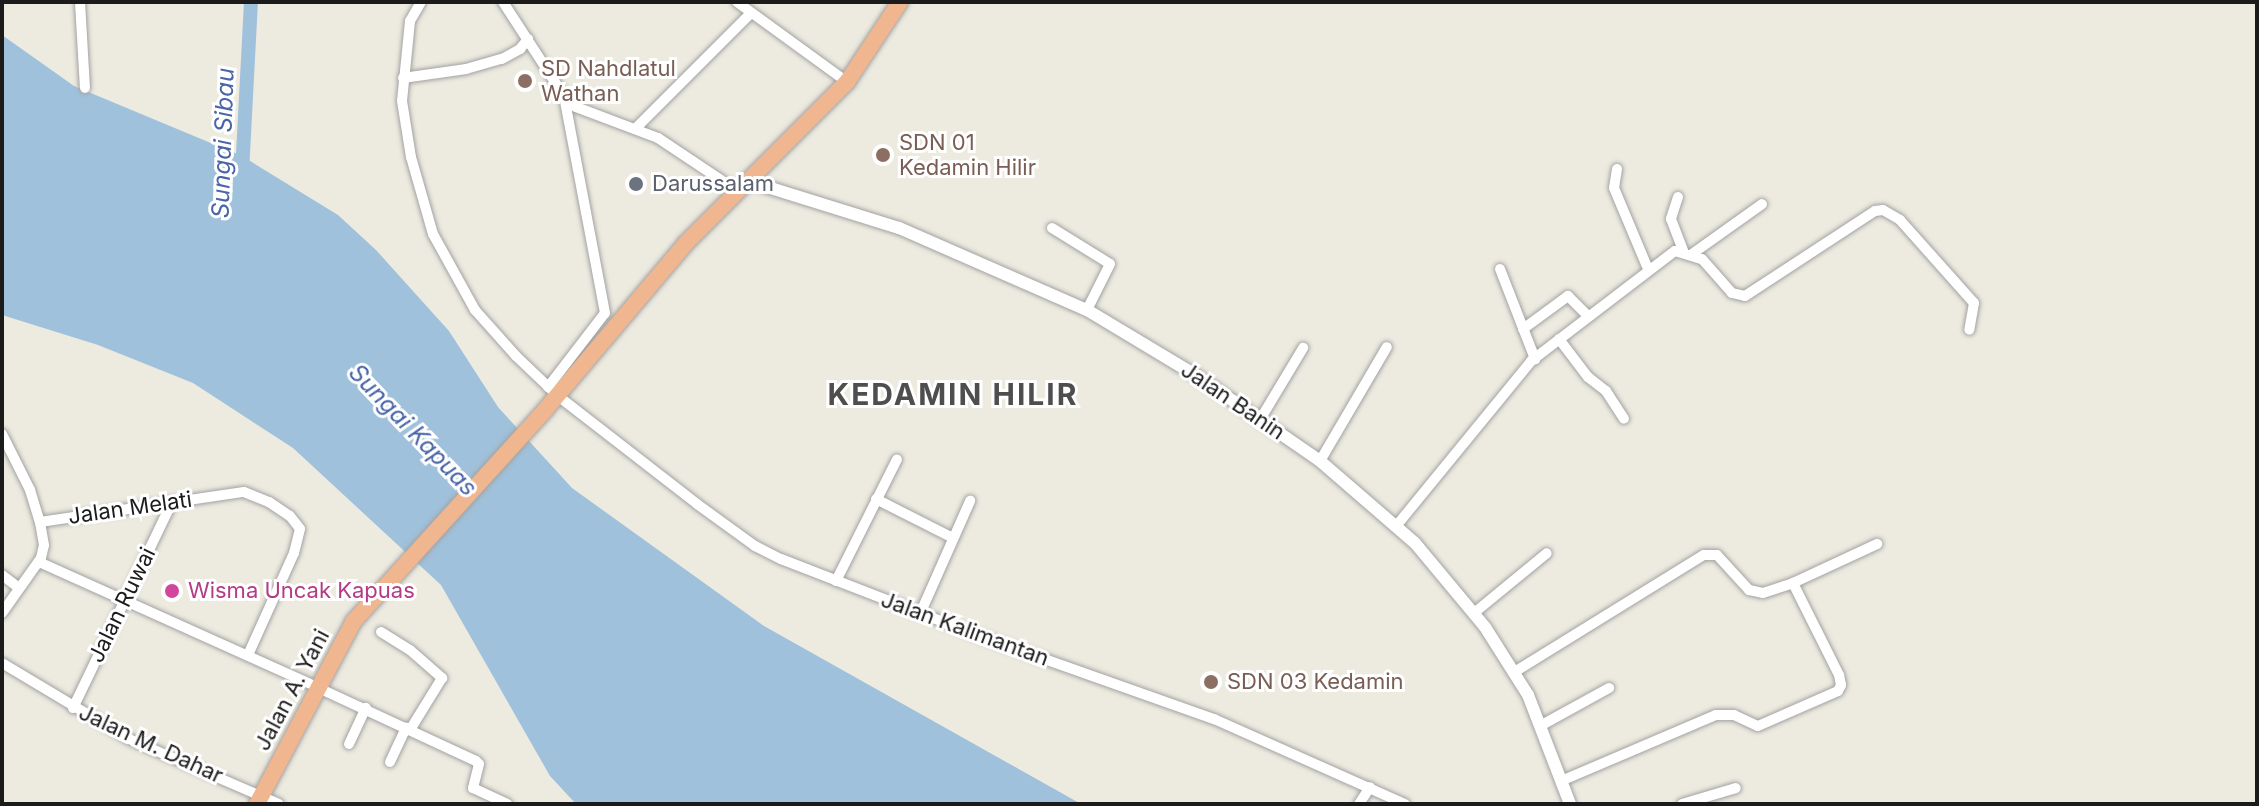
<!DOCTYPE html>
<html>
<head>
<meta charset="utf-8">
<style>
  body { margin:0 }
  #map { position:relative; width:2259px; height:806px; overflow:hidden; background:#edebe0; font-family:Inter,sans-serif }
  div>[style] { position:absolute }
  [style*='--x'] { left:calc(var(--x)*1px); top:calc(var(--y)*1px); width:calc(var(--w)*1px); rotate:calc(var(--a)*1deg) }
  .water>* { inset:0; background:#a0c1db }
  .river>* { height:14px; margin:-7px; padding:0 7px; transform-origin:7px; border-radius:7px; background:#a0c1db }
  .roads { filter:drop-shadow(0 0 2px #a2a2a2) drop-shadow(0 0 2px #a2a2a2) }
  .minor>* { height:10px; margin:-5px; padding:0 5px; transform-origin:5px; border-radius:5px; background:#fff }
  .tertiary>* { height:12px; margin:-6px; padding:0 6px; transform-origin:6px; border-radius:6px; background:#fff }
  .trunk>* { height:16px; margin:-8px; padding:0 8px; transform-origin:8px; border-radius:8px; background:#f0b68f }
  .dots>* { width:22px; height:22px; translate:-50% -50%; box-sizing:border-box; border:4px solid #fff; border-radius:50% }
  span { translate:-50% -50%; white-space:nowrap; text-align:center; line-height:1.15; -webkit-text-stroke:6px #fff; paint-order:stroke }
  .education-label { font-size:22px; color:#785e54 }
  .left { translate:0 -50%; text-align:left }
  .worship-label { font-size:22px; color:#5b616d }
  .street-label { font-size:22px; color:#1b1b1b }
  .hotel-label { font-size:22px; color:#b23c85 }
  .water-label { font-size:24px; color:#4965a8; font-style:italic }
  .district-label { font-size:30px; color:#4e4e4e; font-weight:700; letter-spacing:2px }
  .frame { position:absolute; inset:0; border:4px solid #1b1b1b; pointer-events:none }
</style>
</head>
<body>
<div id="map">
  <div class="water">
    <i style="clip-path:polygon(2px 35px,74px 86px,242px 156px,338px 215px,376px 250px,449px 331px,498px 407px,572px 488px,764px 626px,1081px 804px,576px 804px,550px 776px,441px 585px,293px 448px,193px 383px,98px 345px,2px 315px)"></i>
  </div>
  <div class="river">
    <i style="--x:242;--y:173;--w:171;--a:-87"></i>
  </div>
  <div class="roads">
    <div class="minor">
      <i style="--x:80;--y:2;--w:86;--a:86.7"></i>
      <i style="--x:421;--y:2;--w:22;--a:120"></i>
      <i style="--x:410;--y:21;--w:80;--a:95.7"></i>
      <i style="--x:402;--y:101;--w:57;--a:80.9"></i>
      <i style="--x:411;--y:157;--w:80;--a:74.1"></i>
      <i style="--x:433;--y:234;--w:87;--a:61.1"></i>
      <i style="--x:475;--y:310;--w:62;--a:48.3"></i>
      <i style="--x:516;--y:356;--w:58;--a:43.6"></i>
      <i style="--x:558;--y:396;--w:176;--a:37.8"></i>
      <i style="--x:697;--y:504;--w:72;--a:35.9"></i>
      <i style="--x:755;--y:546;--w:29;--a:27"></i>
      <i style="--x:781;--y:559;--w:216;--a:21.2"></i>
      <i style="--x:982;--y:637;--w:246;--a:19.5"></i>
      <i style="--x:1214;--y:719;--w:209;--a:24"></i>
      <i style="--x:503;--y:2;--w:112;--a:57"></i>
      <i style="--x:564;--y:96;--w:16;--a:43"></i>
      <i style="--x:576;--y:107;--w:88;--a:20.7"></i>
      <i style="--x:658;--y:138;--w:94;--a:33.7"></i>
      <i style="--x:737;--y:2;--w:136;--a:36"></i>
      <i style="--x:403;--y:78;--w:64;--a:-8.1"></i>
      <i style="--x:466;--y:69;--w:37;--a:-16"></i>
      <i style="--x:502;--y:59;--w:21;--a:-29"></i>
      <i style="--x:520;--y:49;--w:13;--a:-51"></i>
      <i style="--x:636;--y:128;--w:163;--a:-45"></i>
      <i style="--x:1617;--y:169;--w:19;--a:99"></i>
      <i style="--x:1614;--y:188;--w:88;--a:67.2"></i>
      <i style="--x:1678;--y:197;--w:23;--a:108"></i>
      <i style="--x:1671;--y:219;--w:34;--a:69"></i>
      <i style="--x:1052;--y:228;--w:68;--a:31.8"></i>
      <i style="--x:1110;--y:264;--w:51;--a:116.6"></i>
      <i style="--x:1692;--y:254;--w:86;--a:-35.5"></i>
      <i style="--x:1500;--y:269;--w:97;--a:68.7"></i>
      <i style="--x:1523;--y:329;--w:56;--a:-36.3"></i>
      <i style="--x:1568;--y:296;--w:28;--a:45"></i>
      <i style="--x:1559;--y:339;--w:48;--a:52.7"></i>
      <i style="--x:1588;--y:377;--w:23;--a:38"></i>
      <i style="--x:1606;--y:391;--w:33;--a:57"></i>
      <i style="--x:548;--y:387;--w:93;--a:-52.4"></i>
      <i style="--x:605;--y:313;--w:221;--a:-100.7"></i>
      <i style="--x:1261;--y:418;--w:82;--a:-59"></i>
      <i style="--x:2;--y:434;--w:63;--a:63.4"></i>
      <i style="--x:30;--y:490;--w:34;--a:73"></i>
      <i style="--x:1320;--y:461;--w:132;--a:-59.6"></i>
      <i style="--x:876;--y:499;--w:86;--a:26.9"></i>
      <i style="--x:1397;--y:525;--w:212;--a:-50.7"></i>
      <i style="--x:1531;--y:361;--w:181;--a:-37.4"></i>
      <i style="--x:1675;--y:251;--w:28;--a:17"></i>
      <i style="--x:1702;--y:259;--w:45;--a:48.6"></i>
      <i style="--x:1732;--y:293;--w:13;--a:13"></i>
      <i style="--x:1745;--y:296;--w:155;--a:-33.2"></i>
      <i style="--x:1875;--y:211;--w:8;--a:-7"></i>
      <i style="--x:1883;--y:210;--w:20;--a:30"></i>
      <i style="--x:1900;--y:220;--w:111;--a:48.3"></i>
      <i style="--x:1974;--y:303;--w:27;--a:100"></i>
      <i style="--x:39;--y:562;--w:297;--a:24.2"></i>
      <i style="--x:2;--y:575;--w:21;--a:37"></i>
      <i style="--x:836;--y:581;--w:136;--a:-63.4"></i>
      <i style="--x:2;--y:613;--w:67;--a:-54.7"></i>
      <i style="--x:41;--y:558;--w:13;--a:-77"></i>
      <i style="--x:44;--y:545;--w:23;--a:-100"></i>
      <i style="--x:40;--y:522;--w:206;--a:-8.4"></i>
      <i style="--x:244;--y:492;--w:27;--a:22"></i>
      <i style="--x:269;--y:502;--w:25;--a:34"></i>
      <i style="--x:290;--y:516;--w:16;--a:52"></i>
      <i style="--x:300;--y:529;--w:25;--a:104"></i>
      <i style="--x:294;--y:553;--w:112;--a:114.3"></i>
      <i style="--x:1474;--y:613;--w:94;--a:-39.4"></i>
      <i style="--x:920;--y:614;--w:124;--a:-66.1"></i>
      <i style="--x:381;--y:632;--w:34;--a:32"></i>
      <i style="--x:410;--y:650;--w:43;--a:41.2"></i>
      <i style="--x:442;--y:678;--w:61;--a:121.6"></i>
      <i style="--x:2;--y:663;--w:148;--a:30.9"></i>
      <i style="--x:129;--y:739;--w:163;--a:23.4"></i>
      <i style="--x:1516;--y:671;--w:221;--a:-31.7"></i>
      <i style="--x:1704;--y:555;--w:13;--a:0"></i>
      <i style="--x:1717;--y:555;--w:47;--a:47.6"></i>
      <i style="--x:1749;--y:590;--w:14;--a:12"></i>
      <i style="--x:1763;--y:593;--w:32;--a:-18"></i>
      <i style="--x:1793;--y:583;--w:93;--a:-24.9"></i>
      <i style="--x:325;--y:691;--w:166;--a:24.9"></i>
      <i style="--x:476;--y:761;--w:4;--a:45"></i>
      <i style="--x:479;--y:764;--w:25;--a:104"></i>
      <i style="--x:473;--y:788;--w:38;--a:25"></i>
      <i style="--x:73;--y:708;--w:229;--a:-64.3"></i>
      <i style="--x:1540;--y:726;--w:79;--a:-28.8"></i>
      <i style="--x:349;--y:744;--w:40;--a:-65"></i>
      <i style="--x:390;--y:762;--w:38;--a:-65"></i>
      <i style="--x:1561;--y:781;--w:168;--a:-23.1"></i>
      <i style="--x:1716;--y:715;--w:18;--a:0"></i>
      <i style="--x:1734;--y:715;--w:26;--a:25"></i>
      <i style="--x:1758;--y:726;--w:87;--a:-23.6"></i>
      <i style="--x:1838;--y:691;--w:7;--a:-63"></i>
      <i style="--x:1841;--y:685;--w:10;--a:-101"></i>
      <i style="--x:1839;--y:675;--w:103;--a:-116.6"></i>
      <i style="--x:1359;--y:804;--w:20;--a:-57"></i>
      <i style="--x:1682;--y:804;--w:56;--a:-16.5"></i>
    </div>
    <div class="tertiary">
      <i style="--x:745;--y:180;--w:161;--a:17.3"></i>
      <i style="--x:899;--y:228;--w:205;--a:23.6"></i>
      <i style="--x:1087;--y:310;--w:128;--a:31"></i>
      <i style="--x:1197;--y:376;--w:150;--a:34.6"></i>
      <i style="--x:1320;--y:461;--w:125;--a:40.8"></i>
      <i style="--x:1415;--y:543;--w:109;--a:50.2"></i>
      <i style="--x:1485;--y:627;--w:80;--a:57.7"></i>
      <i style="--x:1528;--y:695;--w:117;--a:68.9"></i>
    </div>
    <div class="trunk">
      <i style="--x:257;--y:804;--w:207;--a:-62.1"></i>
      <i style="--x:354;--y:621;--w:285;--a:-47.8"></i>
      <i style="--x:545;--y:410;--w:219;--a:-49.8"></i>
      <i style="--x:686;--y:243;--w:228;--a:-45"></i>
      <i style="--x:847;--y:82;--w:96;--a:-56.5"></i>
    </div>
  </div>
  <div class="dots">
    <i style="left:525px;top:81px;background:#8d6e63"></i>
    <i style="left:883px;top:155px;background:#8d6e63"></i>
    <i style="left:636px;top:184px;background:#6b7280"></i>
    <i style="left:172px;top:591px;background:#d1479c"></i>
    <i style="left:1211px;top:682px;background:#8d6e63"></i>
  </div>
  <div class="education-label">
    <span class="left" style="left:541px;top:81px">SD Nahdlatul<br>Wathan</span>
    <span class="left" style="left:899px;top:155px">SDN 01<br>Kedamin Hilir</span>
    <span class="left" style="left:1227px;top:682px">SDN 03 Kedamin</span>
  </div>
  <div class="worship-label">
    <span class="left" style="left:652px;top:184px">Darussalam</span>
  </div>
  <div class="street-label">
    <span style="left:1233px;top:401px;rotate:34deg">Jalan Banin</span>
    <span style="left:130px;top:508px;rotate:-8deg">Jalan Melati</span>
    <span style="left:122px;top:605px;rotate:-64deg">Jalan Ruwai</span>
    <span style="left:965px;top:629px;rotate:20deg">Jalan Kalimantan</span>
    <span style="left:292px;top:690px;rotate:-62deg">Jalan A. Yani</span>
    <span style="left:151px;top:744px;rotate:25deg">Jalan M. Dahar</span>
  </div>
  <div class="hotel-label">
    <span class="left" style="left:188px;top:591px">Wisma Uncak Kapuas</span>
  </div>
  <div class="water-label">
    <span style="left:223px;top:143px;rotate:-88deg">Sungai Sibau</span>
    <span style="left:413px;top:430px;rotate:46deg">Sungai Kapuas</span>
  </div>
  <div class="district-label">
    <span style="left:953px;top:394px">KEDAMIN HILIR</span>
  </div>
  <div class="frame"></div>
</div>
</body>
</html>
